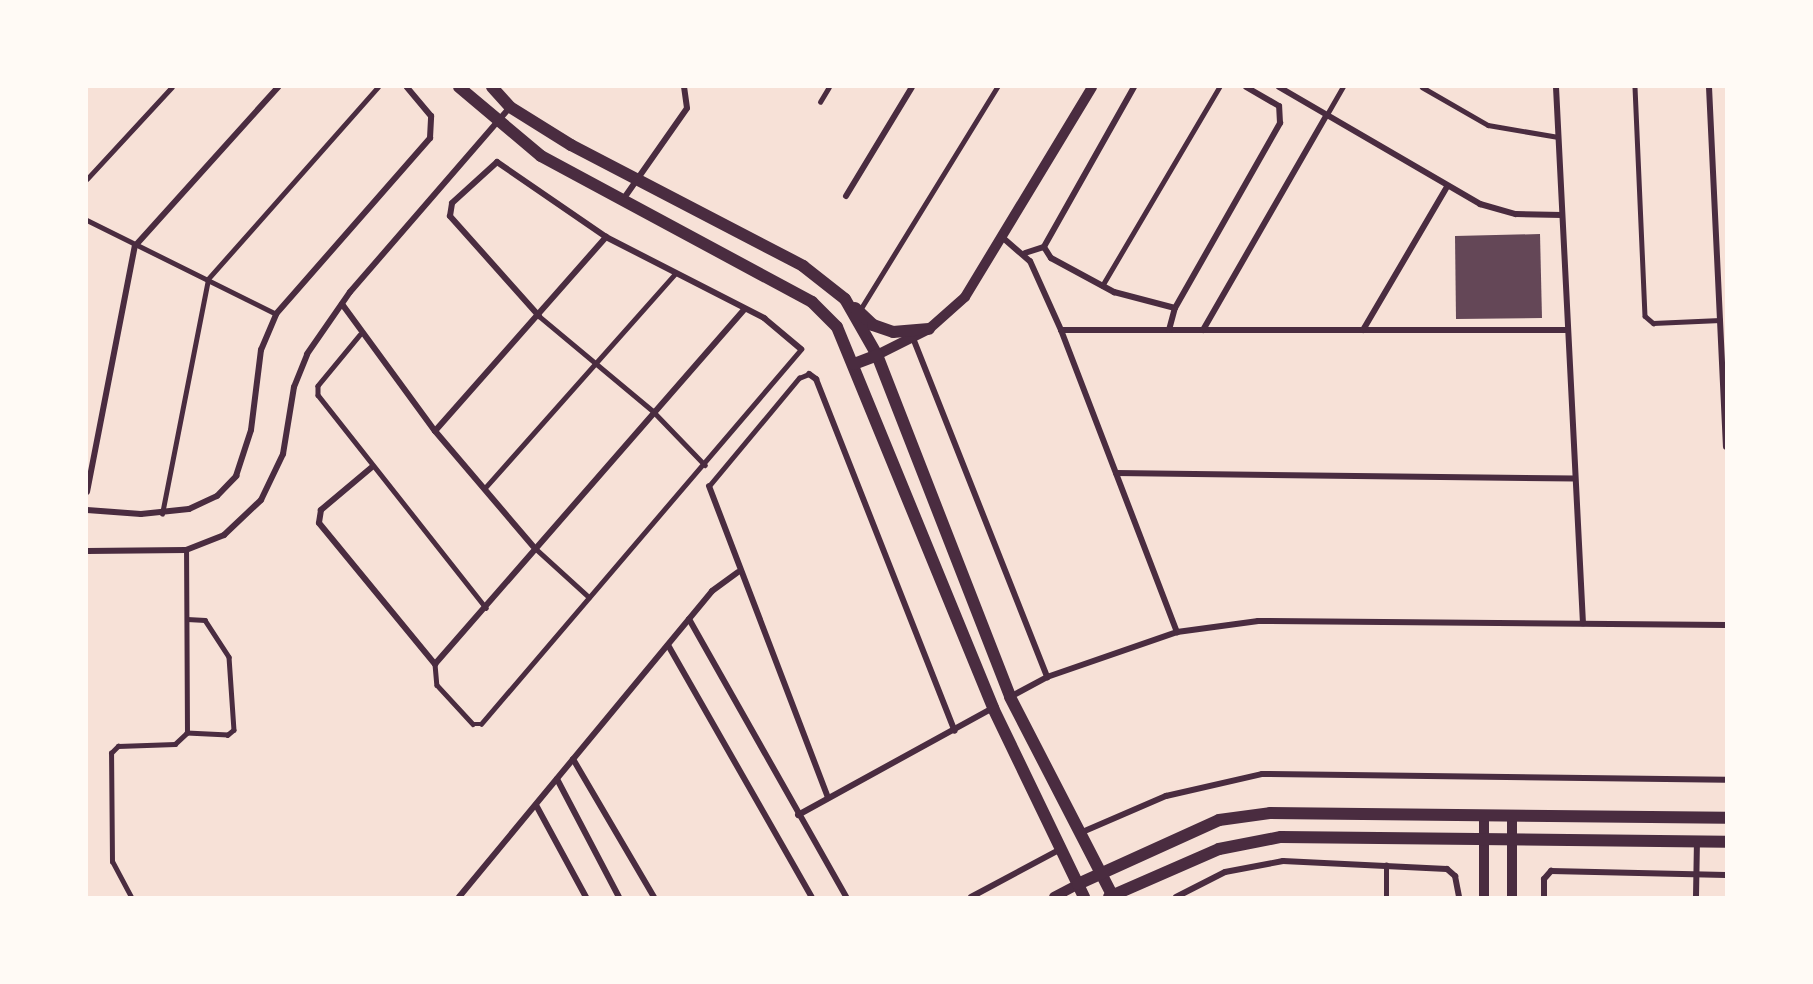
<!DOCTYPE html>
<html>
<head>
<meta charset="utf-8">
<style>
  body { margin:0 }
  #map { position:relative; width:1813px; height:984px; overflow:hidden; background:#f7e1d7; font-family:Karla,sans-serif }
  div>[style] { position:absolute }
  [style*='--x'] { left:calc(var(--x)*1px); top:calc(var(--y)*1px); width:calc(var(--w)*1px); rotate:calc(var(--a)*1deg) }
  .building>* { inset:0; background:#644757 }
  .service>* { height:4.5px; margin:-2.25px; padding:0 2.25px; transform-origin:2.25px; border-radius:2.25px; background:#4a2c40 }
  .minor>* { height:6px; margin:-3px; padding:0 3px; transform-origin:3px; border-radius:3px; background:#4a2c40 }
  .tertiary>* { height:10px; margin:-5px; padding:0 5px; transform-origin:5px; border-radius:5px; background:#4a2c40 }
  .secondary>* { height:12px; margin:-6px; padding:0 6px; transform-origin:6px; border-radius:6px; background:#4a2c40 }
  span { translate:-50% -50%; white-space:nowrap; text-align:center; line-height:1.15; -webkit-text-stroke:4.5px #fffaf5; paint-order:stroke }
  .frame { position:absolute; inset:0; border:88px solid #fffaf5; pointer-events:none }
</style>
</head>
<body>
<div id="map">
  <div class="building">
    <i style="clip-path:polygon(1540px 234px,1542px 318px,1456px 319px,1455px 236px)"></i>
  </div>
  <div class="service">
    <i style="--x:1422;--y:87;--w:76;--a:29.9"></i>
    <i style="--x:1488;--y:125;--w:71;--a:9.7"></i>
    <i style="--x:1635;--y:87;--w:229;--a:87.5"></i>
    <i style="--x:1645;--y:316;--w:11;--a:41"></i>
    <i style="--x:1653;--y:323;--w:67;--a:-2.6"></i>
    <i style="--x:820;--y:102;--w:17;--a:-59"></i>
    <i style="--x:1326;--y:116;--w:34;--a:-60"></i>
    <i style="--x:87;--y:179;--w:125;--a:-47.3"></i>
    <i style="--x:87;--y:220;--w:211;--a:26.4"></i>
    <i style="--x:1102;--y:286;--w:231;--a:-59.5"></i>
    <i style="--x:860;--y:310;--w:262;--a:-58.4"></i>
    <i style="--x:539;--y:316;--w:148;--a:39.8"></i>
    <i style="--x:653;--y:411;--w:75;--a:46.1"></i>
    <i style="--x:360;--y:335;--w:66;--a:129.5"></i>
    <i style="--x:318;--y:386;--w:9;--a:90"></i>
    <i style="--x:318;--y:395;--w:271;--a:51.7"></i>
    <i style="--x:709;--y:486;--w:141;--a:-50.2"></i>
    <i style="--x:799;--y:378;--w:11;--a:-22"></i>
    <i style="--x:484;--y:489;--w:288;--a:-48.4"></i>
    <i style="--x:162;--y:514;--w:239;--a:-78.9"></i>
    <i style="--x:208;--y:279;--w:256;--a:-48.5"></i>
    <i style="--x:535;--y:548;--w:73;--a:42.2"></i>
    <i style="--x:187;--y:619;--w:18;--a:3"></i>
    <i style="--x:205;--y:620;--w:44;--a:57"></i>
    <i style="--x:229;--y:657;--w:73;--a:86.1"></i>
    <i style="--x:234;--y:730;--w:8;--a:140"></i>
    <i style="--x:228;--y:735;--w:41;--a:-177.2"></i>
    <i style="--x:435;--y:664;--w:21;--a:85"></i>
    <i style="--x:437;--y:685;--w:53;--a:47.3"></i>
    <i style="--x:473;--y:724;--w:8;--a:0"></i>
    <i style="--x:481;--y:724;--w:493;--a:-49.5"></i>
    <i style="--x:131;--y:897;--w:40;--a:-118"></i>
    <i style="--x:112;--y:862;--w:109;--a:-90.5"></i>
    <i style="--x:111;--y:753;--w:10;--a:-45"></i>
    <i style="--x:118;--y:746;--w:57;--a:-2"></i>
    <i style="--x:175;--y:744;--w:16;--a:-43"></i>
    <i style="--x:187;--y:733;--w:183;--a:-90.3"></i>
    <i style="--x:1386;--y:897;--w:32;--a:-90"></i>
  </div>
  <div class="minor">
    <i style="--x:1134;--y:87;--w:184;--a:119.4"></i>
    <i style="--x:1044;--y:247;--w:13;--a:58"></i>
    <i style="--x:1051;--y:258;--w:72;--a:28.4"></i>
    <i style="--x:1114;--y:292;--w:63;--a:14.7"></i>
    <i style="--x:1175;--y:308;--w:213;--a:-60.4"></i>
    <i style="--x:1280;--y:123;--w:17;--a:-93"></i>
    <i style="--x:1279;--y:106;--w:38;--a:-150"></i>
    <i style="--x:1279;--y:87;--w:233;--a:30.2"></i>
    <i style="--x:1480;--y:204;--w:37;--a:16"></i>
    <i style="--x:1516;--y:214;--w:46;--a:1.2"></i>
    <i style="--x:1556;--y:87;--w:537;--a:87.12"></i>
    <i style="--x:1709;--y:87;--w:360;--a:87.3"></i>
    <i style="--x:846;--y:196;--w:127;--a:-58.8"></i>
    <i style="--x:622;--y:201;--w:113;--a:-55"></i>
    <i style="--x:687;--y:108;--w:21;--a:-98"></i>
    <i style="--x:1002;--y:237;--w:37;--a:41"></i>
    <i style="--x:1030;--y:261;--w:76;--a:65.8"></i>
    <i style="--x:1061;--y:330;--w:324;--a:69"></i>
    <i style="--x:1025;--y:253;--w:20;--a:-18"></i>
    <i style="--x:342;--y:304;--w:157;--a:53.8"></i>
    <i style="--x:435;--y:431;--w:151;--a:49.6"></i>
    <i style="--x:539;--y:316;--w:134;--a:-131.7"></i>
    <i style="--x:450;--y:216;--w:13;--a:-81"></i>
    <i style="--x:452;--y:203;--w:61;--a:-42.3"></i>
    <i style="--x:497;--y:162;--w:132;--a:34.5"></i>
    <i style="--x:606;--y:237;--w:178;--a:27.1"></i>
    <i style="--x:764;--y:318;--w:48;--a:40"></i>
    <i style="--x:1061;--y:330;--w:506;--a:0"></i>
    <i style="--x:1169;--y:330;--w:23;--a:-75"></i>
    <i style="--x:1203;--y:330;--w:247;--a:-60.1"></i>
    <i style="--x:1363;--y:330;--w:166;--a:-59.6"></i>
    <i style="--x:913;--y:338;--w:365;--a:68.4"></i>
    <i style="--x:809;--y:374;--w:9;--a:36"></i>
    <i style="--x:816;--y:379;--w:378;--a:68.5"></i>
    <i style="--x:435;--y:431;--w:259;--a:-48.6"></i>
    <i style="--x:372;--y:467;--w:67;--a:139.9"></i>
    <i style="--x:321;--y:510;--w:13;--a:99"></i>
    <i style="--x:319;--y:523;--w:183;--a:50.6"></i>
    <i style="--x:435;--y:664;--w:470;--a:-48.9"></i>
    <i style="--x:1116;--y:473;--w:459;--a:0.7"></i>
    <i style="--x:709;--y:486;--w:334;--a:69.1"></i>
    <i style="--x:87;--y:492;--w:251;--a:-79"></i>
    <i style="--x:135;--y:246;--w:214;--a:-48"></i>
    <i style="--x:87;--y:510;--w:54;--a:4.2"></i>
    <i style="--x:141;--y:514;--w:48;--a:-5.9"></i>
    <i style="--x:189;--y:509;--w:31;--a:-25"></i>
    <i style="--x:217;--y:496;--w:28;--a:-46"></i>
    <i style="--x:236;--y:476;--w:48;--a:-71.9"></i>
    <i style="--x:251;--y:430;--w:81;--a:-82.9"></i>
    <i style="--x:261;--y:350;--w:39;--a:-67"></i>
    <i style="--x:276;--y:314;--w:234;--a:-48.8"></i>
    <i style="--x:430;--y:138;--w:22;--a:-87"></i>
    <i style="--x:431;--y:116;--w:38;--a:-130"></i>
    <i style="--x:87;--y:551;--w:99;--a:-0.6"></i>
    <i style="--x:186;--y:550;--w:41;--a:-21.5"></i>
    <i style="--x:224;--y:535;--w:51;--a:-43.4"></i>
    <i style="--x:261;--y:500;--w:51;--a:-64.4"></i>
    <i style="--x:283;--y:454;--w:68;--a:-80.7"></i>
    <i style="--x:294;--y:387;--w:35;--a:-68"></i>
    <i style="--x:307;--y:354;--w:75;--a:-55.3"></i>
    <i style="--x:350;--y:292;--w:245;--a:-49.1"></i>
    <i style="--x:689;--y:619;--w:319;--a:60.5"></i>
    <i style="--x:668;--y:645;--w:290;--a:60.3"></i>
    <i style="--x:1010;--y:697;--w:42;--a:-28.4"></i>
    <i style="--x:1047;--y:677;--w:138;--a:-19.1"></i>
    <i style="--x:1177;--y:632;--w:82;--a:-7.7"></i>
    <i style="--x:1258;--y:621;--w:468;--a:0.5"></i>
    <i style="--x:573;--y:759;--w:160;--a:59.6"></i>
    <i style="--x:557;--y:779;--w:133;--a:62.3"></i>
    <i style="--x:536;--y:805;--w:105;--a:61.5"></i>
    <i style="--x:798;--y:815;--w:222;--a:-28.8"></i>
    <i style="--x:1080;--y:833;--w:94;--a:-23.3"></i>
    <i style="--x:1166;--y:796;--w:98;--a:-12.9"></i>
    <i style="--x:1262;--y:774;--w:464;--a:0.7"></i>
    <i style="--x:459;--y:897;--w:397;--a:-50.4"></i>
    <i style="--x:712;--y:591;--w:32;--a:-36"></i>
    <i style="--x:971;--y:897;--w:102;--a:-28.1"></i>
    <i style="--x:1176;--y:897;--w:55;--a:-27"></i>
    <i style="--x:1225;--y:872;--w:59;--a:-10.7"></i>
    <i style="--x:1283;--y:861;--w:164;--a:2.8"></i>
    <i style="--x:1447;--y:869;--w:11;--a:41"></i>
    <i style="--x:1455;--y:876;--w:21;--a:79"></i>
    <i style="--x:1544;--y:897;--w:18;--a:-90"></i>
    <i style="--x:1544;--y:879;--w:11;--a:-49"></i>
    <i style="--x:1551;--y:871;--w:175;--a:1.3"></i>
    <i style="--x:1696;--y:897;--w:55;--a:-89"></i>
  </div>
  <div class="tertiary">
    <i style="--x:877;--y:355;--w:58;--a:-26.6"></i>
    <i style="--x:929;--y:329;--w:48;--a:-41.6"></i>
    <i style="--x:965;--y:297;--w:245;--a:-58.8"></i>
    <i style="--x:1484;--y:817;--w:80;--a:90"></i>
    <i style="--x:1054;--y:897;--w:27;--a:-28"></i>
    <i style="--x:1512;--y:897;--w:82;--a:-90"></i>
  </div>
  <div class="secondary">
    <i style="--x:459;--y:87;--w:107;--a:40.1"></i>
    <i style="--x:541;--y:156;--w:308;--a:28.3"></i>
    <i style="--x:812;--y:302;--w:35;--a:45"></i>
    <i style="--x:837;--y:327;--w:412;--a:67.7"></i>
    <i style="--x:993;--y:708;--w:210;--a:64.3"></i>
    <i style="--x:492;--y:87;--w:27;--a:48"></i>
    <i style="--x:510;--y:107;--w:72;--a:31.9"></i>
    <i style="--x:571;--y:145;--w:262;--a:27.5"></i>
    <i style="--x:803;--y:266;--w:53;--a:38.2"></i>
    <i style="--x:845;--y:299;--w:64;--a:60.3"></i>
    <i style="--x:877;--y:355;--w:367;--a:68.7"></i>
    <i style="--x:1010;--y:697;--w:223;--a:62.7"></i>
    <i style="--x:855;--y:308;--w:25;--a:43"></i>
    <i style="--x:873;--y:325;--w:21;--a:19"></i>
    <i style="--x:893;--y:332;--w:36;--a:-5"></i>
    <i style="--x:854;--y:364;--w:25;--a:-21"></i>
    <i style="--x:1078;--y:884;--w:155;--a:-24.4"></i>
    <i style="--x:1219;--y:820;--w:51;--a:-7.8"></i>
    <i style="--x:1270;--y:813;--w:456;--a:0.6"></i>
    <i style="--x:1109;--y:897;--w:120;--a:-23.6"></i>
    <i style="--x:1219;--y:849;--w:63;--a:-11"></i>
    <i style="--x:1281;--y:837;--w:445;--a:0.6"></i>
  </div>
  <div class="frame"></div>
</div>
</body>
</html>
